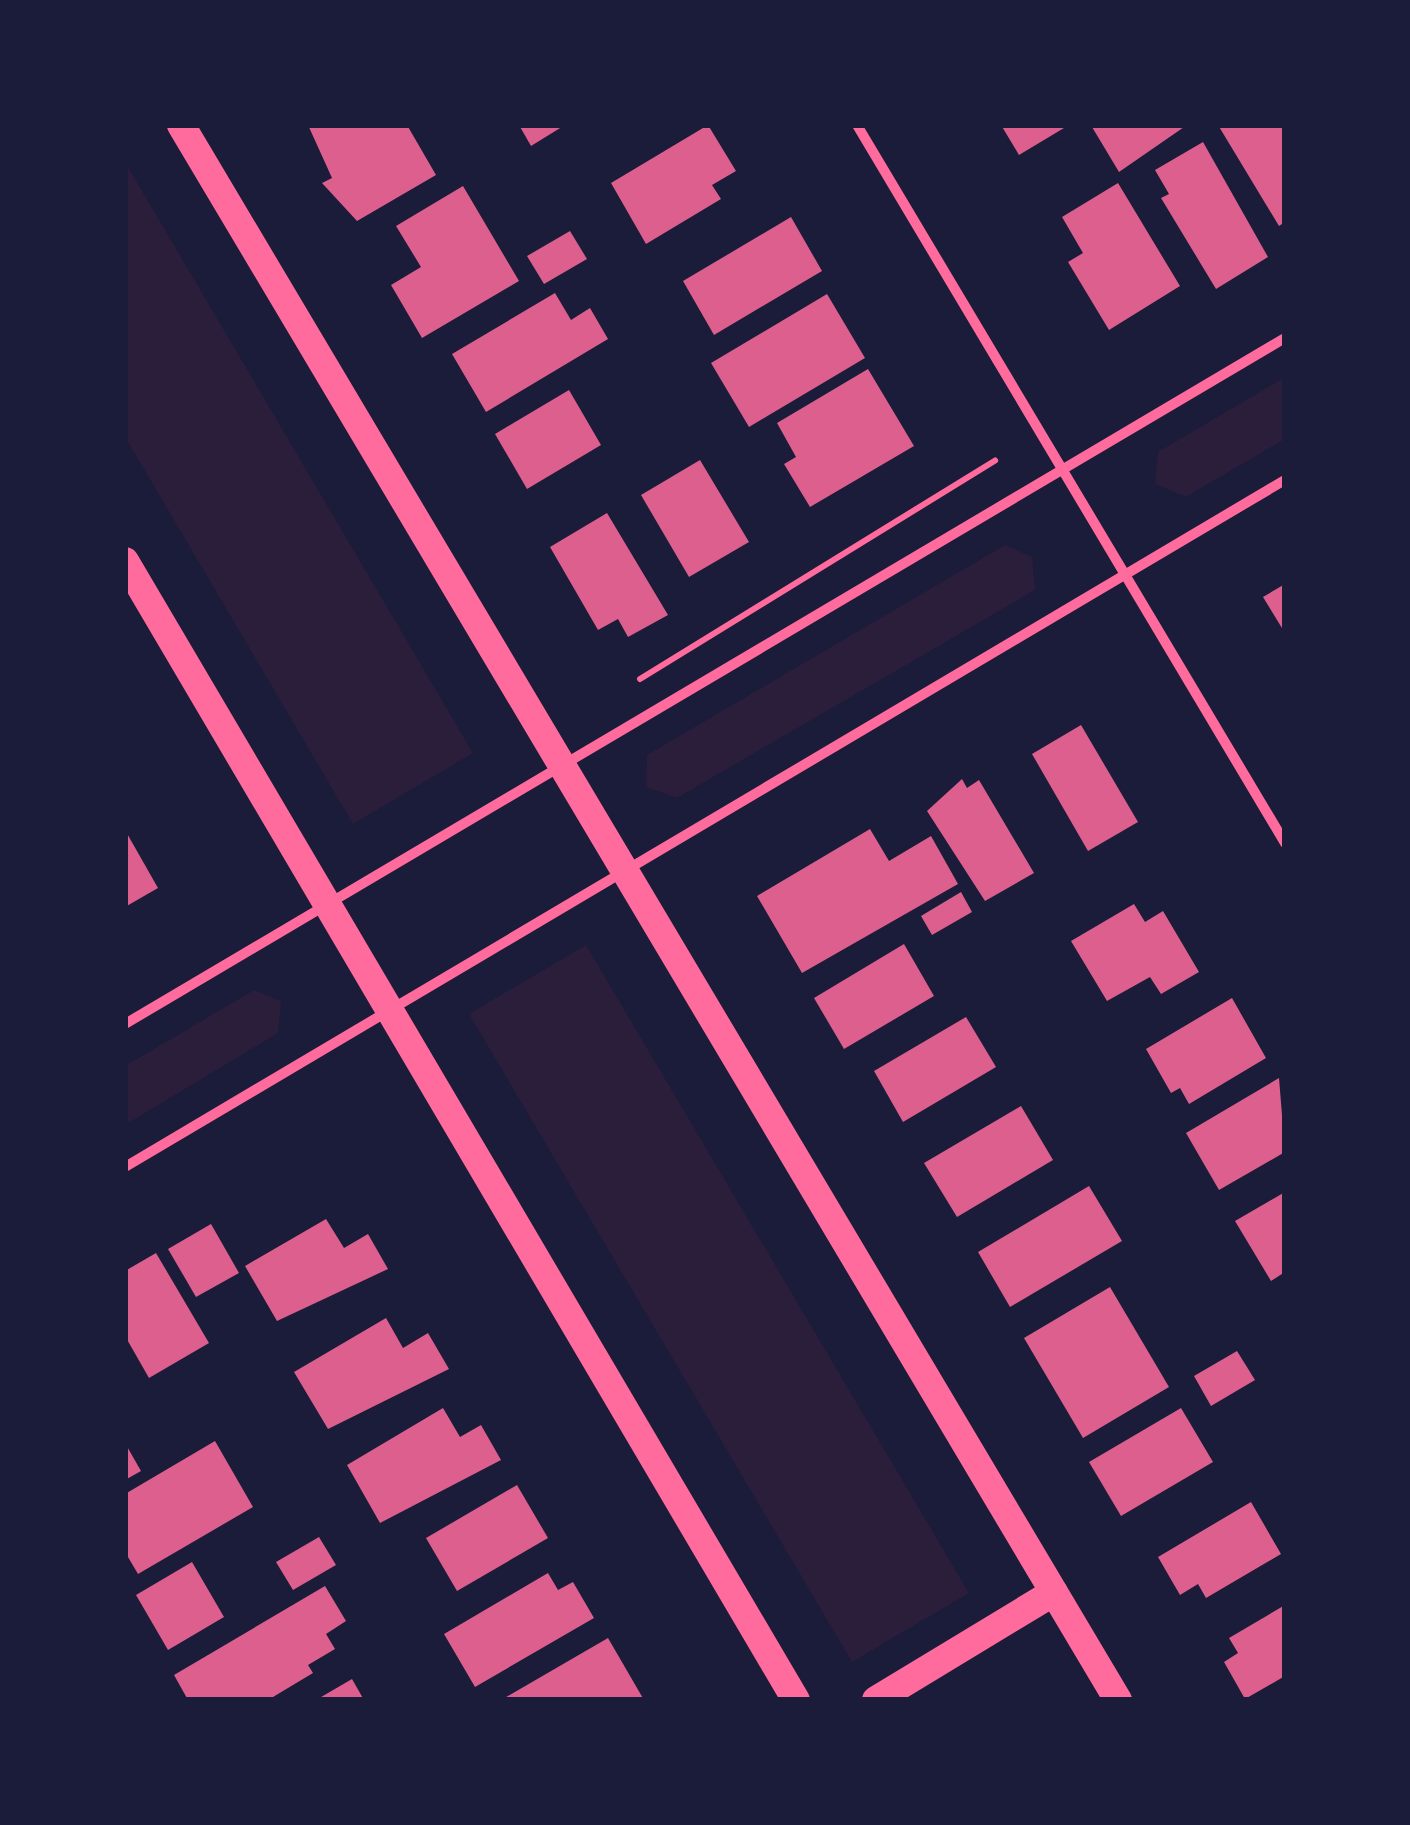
<!DOCTYPE html>
<html>
<head>
<meta charset="utf-8">
<style>
  body { margin:0 }
  #map { position:relative; width:1410px; height:1825px; overflow:hidden; background:#1b1b3a; font-family:"Titillium Web",sans-serif }
  div>[style] { position:absolute }
  [style*='--x'] { left:calc(var(--x)*1px); top:calc(var(--y)*1px); width:calc(var(--w)*1px); rotate:calc(var(--a)*1deg) }
  .green>* { inset:0; background:#2a1e3b }
  .building>* { inset:0; background:#dd5f8e }
  .path>* { height:6px; margin:-3px; padding:0 3px; transform-origin:3px; border-radius:3px; background:#ff6b9d }
  .minor>* { height:10px; margin:-5px; padding:0 5px; transform-origin:5px; border-radius:5px; background:#ff6b9d }
  .trunk>* { height:28px; margin:-14px; padding:0 14px; transform-origin:14px; border-radius:14px; background:#ff6b9d }
  span { translate:-50% -50%; white-space:nowrap; text-align:center; line-height:1.15; -webkit-text-stroke:8px #1b1b3a; paint-order:stroke }
  .frame { position:absolute; inset:0; border:128px solid #1b1b3a; pointer-events:none }
</style>
</head>
<body>
<div id="map">
  <div class="green">
    <i style="clip-path:polygon(125px 162px,473px 753px,353px 824px,125px 437px)"></i>
    <i style="clip-path:polygon(1285px 377px,1285px 439px,1186px 497px,1155px 484px,1158px 452px)"></i>
    <i style="clip-path:polygon(1005px 545px,1032px 557px,1035px 590px,677px 798px,646px 787px,647px 755px)"></i>
    <i style="clip-path:polygon(586px 945px,969px 1593px,852px 1662px,469px 1014px)"></i>
    <i style="clip-path:polygon(254px 990px,281px 1001px,278px 1033px,125px 1125px,125px 1066px)"></i>
  </div>
  <div class="building">
    <i style="clip-path:polygon(308px 125px,407px 125px,436px 175px,357px 221px,322px 183px,332px 178px)"></i>
    <i style="clip-path:polygon(519px 125px,565px 125px,531px 146px)"></i>
    <i style="clip-path:polygon(708px 125px,736px 171px,712px 185px,721px 199px,646px 244px,611px 183px)"></i>
    <i style="clip-path:polygon(1001px 125px,1069px 125px,1019px 155px)"></i>
    <i style="clip-path:polygon(1187px 125px,1119px 172px,1092px 127px,1095px 125px)"></i>
    <i style="clip-path:polygon(1218px 125px,1285px 125px,1285px 222px,1279px 226px)"></i>
    <i style="clip-path:polygon(1203px 142px,1268px 257px,1216px 289px,1161px 198px,1169px 194px,1155px 170px)"></i>
    <i style="clip-path:polygon(1118px 183px,1180px 286px,1109px 330px,1068px 262px,1083px 253px,1062px 217px)"></i>
    <i style="clip-path:polygon(463px 186px,519px 281px,422px 338px,391px 285px,421px 267px,396px 226px)"></i>
    <i style="clip-path:polygon(791px 217px,822px 271px,714px 335px,683px 281px)"></i>
    <i style="clip-path:polygon(570px 231px,587px 259px,544px 284px,527px 256px)"></i>
    <i style="clip-path:polygon(555px 293px,571px 320px,590px 308px,608px 339px,486px 412px,452px 354px)"></i>
    <i style="clip-path:polygon(827px 294px,865px 358px,749px 427px,711px 363px)"></i>
    <i style="clip-path:polygon(868px 369px,914px 446px,810px 507px,784px 464px,796px 457px,777px 423px)"></i>
    <i style="clip-path:polygon(569px 390px,601px 445px,527px 489px,495px 434px)"></i>
    <i style="clip-path:polygon(700px 460px,749px 542px,689px 577px,641px 495px)"></i>
    <i style="clip-path:polygon(607px 513px,668px 615px,628px 637px,618px 619px,598px 630px,550px 547px)"></i>
    <i style="clip-path:polygon(1285px 584px,1285px 633px,1263px 597px)"></i>
    <i style="clip-path:polygon(1081px 725px,1138px 822px,1088px 851px,1032px 754px)"></i>
    <i style="clip-path:polygon(962px 779px,967px 788px,979px 780px,1034px 873px,985px 901px,927px 811px)"></i>
    <i style="clip-path:polygon(870px 829px,889px 861px,931px 836px,958px 884px,802px 973px,757px 896px)"></i>
    <i style="clip-path:polygon(125px 830px,158px 888px,125px 907px)"></i>
    <i style="clip-path:polygon(961px 892px,972px 912px,932px 935px,921px 916px)"></i>
    <i style="clip-path:polygon(1134px 904px,1145px 922px,1163px 911px,1199px 972px,1161px 994px,1150px 977px,1107px 1001px,1071px 941px)"></i>
    <i style="clip-path:polygon(904px 944px,934px 996px,844px 1049px,814px 998px)"></i>
    <i style="clip-path:polygon(1232px 998px,1266px 1058px,1189px 1104px,1180px 1088px,1171px 1093px,1146px 1049px)"></i>
    <i style="clip-path:polygon(966px 1017px,996px 1067px,903px 1122px,874px 1071px)"></i>
    <i style="clip-path:polygon(1279px 1078px,1285px 1152px,1219px 1190px,1186px 1133px)"></i>
    <i style="clip-path:polygon(1021px 1106px,1053px 1160px,957px 1217px,924px 1163px)"></i>
    <i style="clip-path:polygon(1089px 1186px,1122px 1241px,1010px 1307px,978px 1252px)"></i>
    <i style="clip-path:polygon(1285px 1192px,1285px 1272px,1271px 1281px,1235px 1221px)"></i>
    <i style="clip-path:polygon(326px 1219px,344px 1248px,368px 1234px,388px 1269px,277px 1321px,245px 1266px)"></i>
    <i style="clip-path:polygon(211px 1224px,239px 1273px,196px 1297px,168px 1249px)"></i>
    <i style="clip-path:polygon(156px 1253px,209px 1343px,149px 1378px,125px 1336px,125px 1271px)"></i>
    <i style="clip-path:polygon(1110px 1287px,1169px 1387px,1083px 1438px,1024px 1338px)"></i>
    <i style="clip-path:polygon(386px 1318px,403px 1348px,428px 1333px,449px 1369px,328px 1429px,294px 1372px)"></i>
    <i style="clip-path:polygon(1237px 1351px,1255px 1380px,1211px 1406px,1194px 1376px)"></i>
    <i style="clip-path:polygon(443px 1408px,460px 1437px,481px 1425px,501px 1460px,380px 1523px,347px 1465px)"></i>
    <i style="clip-path:polygon(1181px 1408px,1213px 1462px,1121px 1516px,1089px 1462px)"></i>
    <i style="clip-path:polygon(215px 1441px,253px 1507px,138px 1574px,125px 1552px,125px 1494px)"></i>
    <i style="clip-path:polygon(125px 1443px,141px 1471px,125px 1480px)"></i>
    <i style="clip-path:polygon(517px 1485px,548px 1538px,457px 1591px,426px 1538px)"></i>
    <i style="clip-path:polygon(1251px 1502px,1281px 1554px,1206px 1598px,1198px 1584px,1180px 1595px,1158px 1557px)"></i>
    <i style="clip-path:polygon(319px 1537px,336px 1565px,293px 1590px,276px 1562px)"></i>
    <i style="clip-path:polygon(192px 1562px,224px 1617px,168px 1650px,136px 1595px)"></i>
    <i style="clip-path:polygon(548px 1573px,558px 1590px,573px 1582px,594px 1618px,475px 1687px,444px 1634px)"></i>
    <i style="clip-path:polygon(325px 1586px,346px 1621px,326px 1634px,335px 1649px,308px 1665px,313px 1673px,268px 1700px,188px 1700px,174px 1675px)"></i>
    <i style="clip-path:polygon(1285px 1605px,1285px 1676px,1245px 1699px,1224px 1662px,1238px 1653px,1229px 1638px)"></i>
    <i style="clip-path:polygon(608px 1638px,644px 1700px,501px 1700px)"></i>
    <i style="clip-path:polygon(352px 1679px,364px 1700px,316px 1700px)"></i>
  </div>
  <div class="path">
    <i style="--x:640;--y:679;--w:417;--a:-31.6"></i>
  </div>
  <div class="minor">
    <i style="--x:857;--y:125;--w:836;--a:59.2"></i>
    <i style="--x:125;--y:1024;--w:1348;--a:-30.6"></i>
    <i style="--x:125;--y:1167;--w:1348;--a:-30.64"></i>
  </div>
  <div class="trunk">
    <i style="--x:181;--y:125;--w:1833;--a:59.25"></i>
    <i style="--x:125;--y:561;--w:1322;--a:59.5"></i>
    <i style="--x:876;--y:1700;--w:208;--a:-31.2"></i>
  </div>
  <div class="frame"></div>
</div>
</body>
</html>
